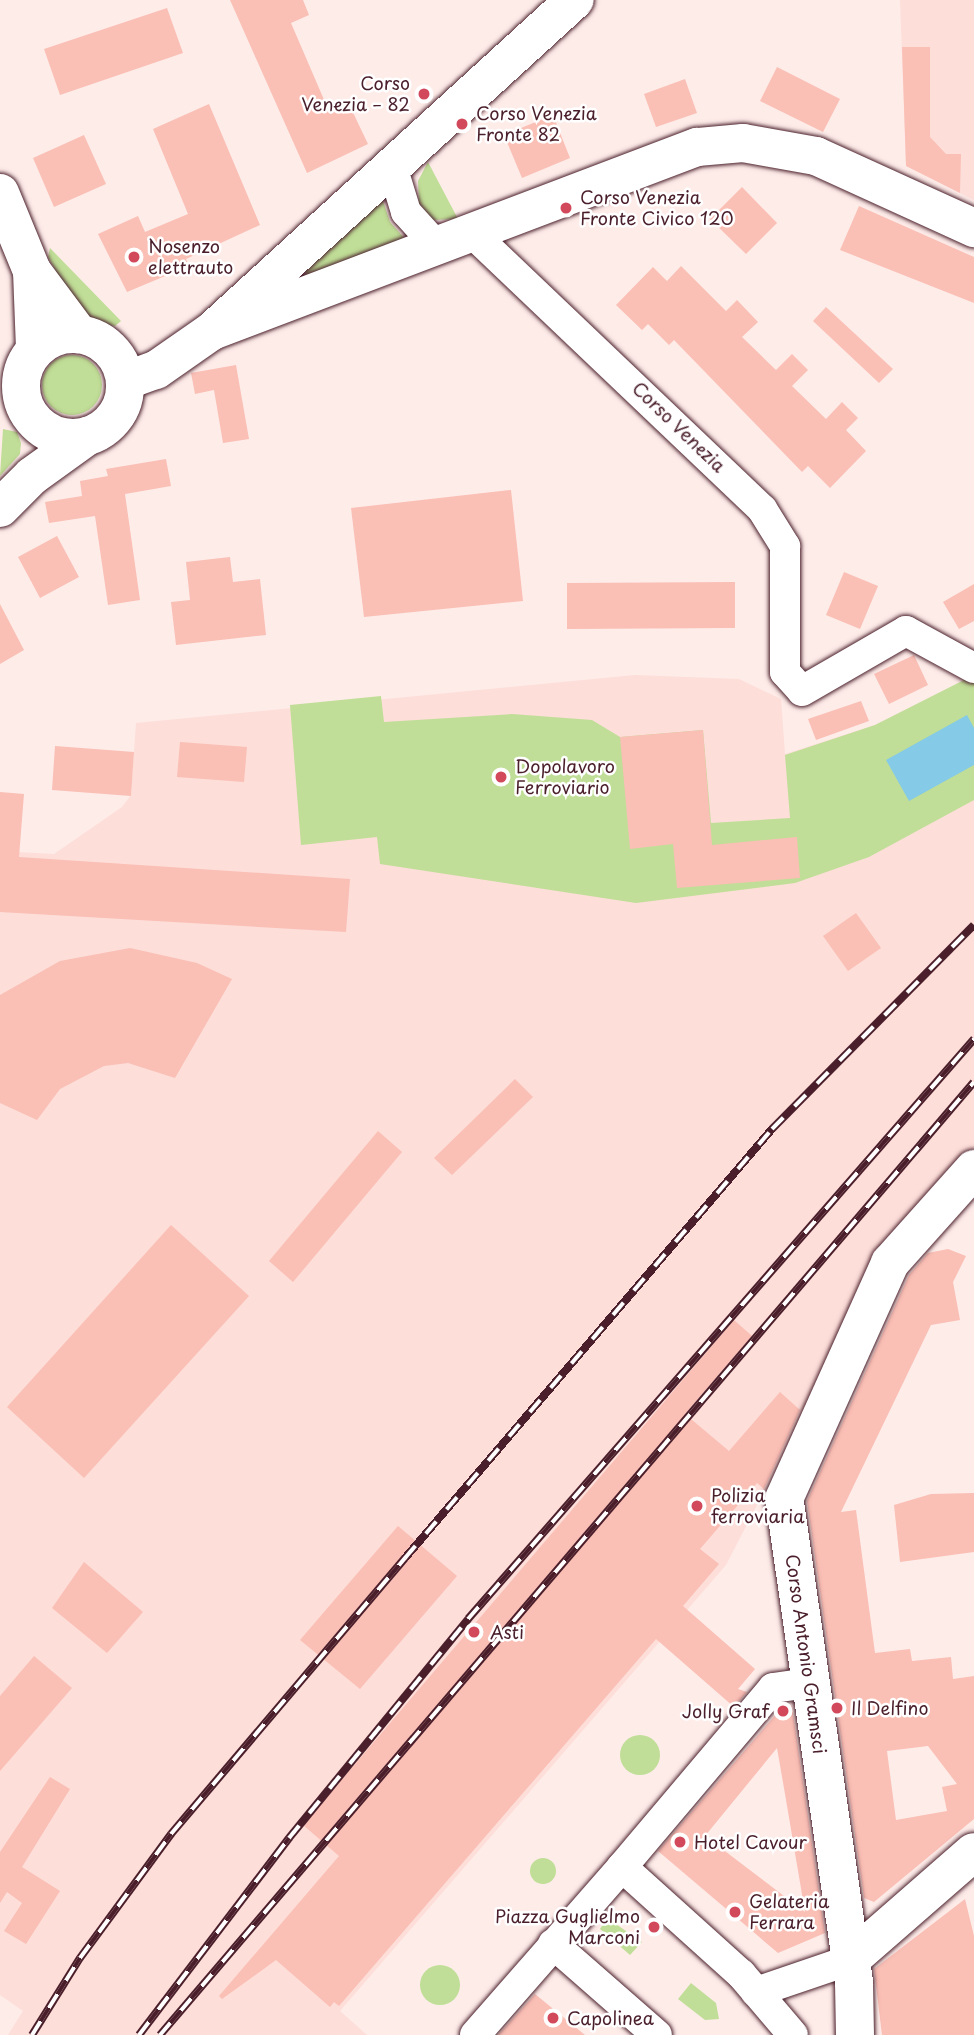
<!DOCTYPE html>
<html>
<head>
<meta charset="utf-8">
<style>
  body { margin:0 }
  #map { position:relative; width:974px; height:2035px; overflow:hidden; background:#feece9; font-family:"Playpen Sans",sans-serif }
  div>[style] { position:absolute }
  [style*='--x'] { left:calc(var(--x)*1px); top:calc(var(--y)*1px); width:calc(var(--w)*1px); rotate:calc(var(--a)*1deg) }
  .built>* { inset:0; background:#fdded9 }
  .green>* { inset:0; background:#c0de97 }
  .round { border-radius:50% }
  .water>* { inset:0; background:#85cae6 }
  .building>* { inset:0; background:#fabfb5 }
  .roads { filter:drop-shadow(0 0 2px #4a1f2b) drop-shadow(0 0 2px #4a1f2b) }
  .street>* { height:30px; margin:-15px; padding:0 15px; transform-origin:15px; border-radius:15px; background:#fff }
  .secondary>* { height:38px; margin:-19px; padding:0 19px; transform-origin:19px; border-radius:19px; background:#fff }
  .primary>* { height:38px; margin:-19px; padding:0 19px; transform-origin:19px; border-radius:19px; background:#fff }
  .primary>.ring { margin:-19px; padding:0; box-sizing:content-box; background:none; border:38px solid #fff; border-radius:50% }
  .rail>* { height:8px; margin-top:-4px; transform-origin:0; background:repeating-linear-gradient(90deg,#fff 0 16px,#4a1f2b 0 32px); box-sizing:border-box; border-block:2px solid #4a1f2b }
  .dots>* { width:19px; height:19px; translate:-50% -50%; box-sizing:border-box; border:4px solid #fff; border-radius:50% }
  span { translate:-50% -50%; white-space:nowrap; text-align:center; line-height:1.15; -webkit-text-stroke:5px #fff; paint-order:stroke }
  .poi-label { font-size:18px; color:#4a1f2b }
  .right { translate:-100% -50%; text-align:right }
  .left { translate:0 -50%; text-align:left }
  .street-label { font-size:18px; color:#4a1f2b }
</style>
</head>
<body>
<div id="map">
  <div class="built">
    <i style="clip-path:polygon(900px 0,974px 0,974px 200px,906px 166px)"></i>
    <i style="clip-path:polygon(635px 675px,739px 679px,781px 699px,785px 754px,875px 725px,970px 677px,974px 680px,974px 1147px,895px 1239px,726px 1565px,340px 2011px,367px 2035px,8px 2035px,23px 2011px,0 1995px,0 851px,54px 854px,122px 807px,131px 795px,136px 723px)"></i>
  </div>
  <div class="green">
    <i style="clip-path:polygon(428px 162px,458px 219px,433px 220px,419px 203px,418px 181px)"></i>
    <i style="clip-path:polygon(382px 198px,390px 222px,407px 241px,313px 277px,306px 275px,306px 267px)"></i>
    <i style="clip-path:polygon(50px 248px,121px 321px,115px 326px,100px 324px,80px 314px,48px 257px)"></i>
    <i class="round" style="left:42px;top:355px;width:60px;height:60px"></i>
    <i style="clip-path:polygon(3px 429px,17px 432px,21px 443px,20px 454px,0 476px)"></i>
    <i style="clip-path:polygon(970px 677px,974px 680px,974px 800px,869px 857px,795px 883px,636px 903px,380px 864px,377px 837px,301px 845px,290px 705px,381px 696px,384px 722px,512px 714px,592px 720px,620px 737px,703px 730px,711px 823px,790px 818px,785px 755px,875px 725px)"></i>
    <i class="round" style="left:620px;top:1735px;width:40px;height:40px"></i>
    <i class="round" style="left:530px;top:1858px;width:26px;height:26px"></i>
    <i style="clip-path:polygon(607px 1918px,642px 1942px,630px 1955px,600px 1929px)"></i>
    <i class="round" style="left:420px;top:1965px;width:40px;height:40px"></i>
    <i style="clip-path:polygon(691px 1983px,716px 2003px,719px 2019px,705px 2020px,678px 1999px)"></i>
  </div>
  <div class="water">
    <i style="clip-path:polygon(967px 715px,974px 728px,974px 765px,909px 801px,886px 760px)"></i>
  </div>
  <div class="building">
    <i style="clip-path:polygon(230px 0,303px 0,309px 15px,291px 23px,328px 109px,347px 100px,368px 144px,307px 173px)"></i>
    <i style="clip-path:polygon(167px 8px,183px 53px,60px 95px,44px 49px)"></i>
    <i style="clip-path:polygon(902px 47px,930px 47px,930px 137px,946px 154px,961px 154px,960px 193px,906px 166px)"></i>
    <i style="clip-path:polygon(777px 67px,840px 99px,823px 132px,760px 101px)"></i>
    <i style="clip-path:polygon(685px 79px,697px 113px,656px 127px,644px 94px)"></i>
    <i style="clip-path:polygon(209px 104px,260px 225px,186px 259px,189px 266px,127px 292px,98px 234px,138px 216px,145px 232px,188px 214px,153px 129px)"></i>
    <i style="clip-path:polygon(553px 115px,570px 158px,522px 178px,504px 135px)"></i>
    <i style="clip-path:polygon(84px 135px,106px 184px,54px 207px,33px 158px)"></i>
    <i style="clip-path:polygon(742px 187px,777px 223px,746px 254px,710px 219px)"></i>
    <i style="clip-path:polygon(859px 206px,974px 257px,974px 303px,840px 250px)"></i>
    <i style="clip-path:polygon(681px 266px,726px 311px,737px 300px,758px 322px,742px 337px,776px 370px,792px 354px,808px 370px,792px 386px,826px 419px,842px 402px,858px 418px,846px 430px,866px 451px,830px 488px,808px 466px,802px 472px,674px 340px,669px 345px,648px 324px,642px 330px,616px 305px,653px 267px,667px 281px)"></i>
    <i style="clip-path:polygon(826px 307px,893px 369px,879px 383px,813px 321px)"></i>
    <i style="clip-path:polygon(236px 365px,249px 439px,223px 443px,214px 390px,195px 394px,191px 373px)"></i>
    <i style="clip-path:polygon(166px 459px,171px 486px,125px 494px,140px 600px,108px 605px,95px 516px,49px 523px,45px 502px,82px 496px,80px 481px,108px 476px,106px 469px)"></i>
    <i style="clip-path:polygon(511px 490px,523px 601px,364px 617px,351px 508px)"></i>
    <i style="clip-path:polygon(57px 536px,79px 577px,40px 598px,18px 557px)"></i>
    <i style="clip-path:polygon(230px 557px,233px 582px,260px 579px,266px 635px,176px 645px,171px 602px,190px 600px,186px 562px)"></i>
    <i style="clip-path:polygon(844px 572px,878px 586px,860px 629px,826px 615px)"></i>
    <i style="clip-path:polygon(735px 582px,735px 628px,567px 629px,567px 583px)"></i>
    <i style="clip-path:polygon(974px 584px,974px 621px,959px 629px,943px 602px)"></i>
    <i style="clip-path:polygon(0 604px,24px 650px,0 664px)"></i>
    <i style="clip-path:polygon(914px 655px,928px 685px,889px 704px,874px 674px)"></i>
    <i style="clip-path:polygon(861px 701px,869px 721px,816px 740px,808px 719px)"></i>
    <i style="clip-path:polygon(703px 730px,712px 845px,797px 837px,800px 878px,677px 888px,673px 844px,630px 849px,620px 737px)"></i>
    <i style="clip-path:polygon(180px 742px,247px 747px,244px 782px,177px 777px)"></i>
    <i style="clip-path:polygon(55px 746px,134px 752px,131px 796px,52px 790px)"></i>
    <i style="clip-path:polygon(0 792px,24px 794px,19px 857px,350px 879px,346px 932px,0 912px)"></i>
    <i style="clip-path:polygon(856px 913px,881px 948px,848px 971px,823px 936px)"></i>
    <i style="clip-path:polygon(130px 948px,197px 963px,232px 979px,175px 1078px,128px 1063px,104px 1066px,60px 1089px,37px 1120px,0 1103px,0 995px,60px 961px)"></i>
    <i style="clip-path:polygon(515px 1079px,533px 1097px,452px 1175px,434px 1158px)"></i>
    <i style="clip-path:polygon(378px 1131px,402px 1152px,293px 1282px,269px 1261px)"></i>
    <i style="clip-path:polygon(171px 1225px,249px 1296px,84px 1478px,7px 1407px)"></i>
    <i style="clip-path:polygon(evenodd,948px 1249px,966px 1256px,953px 1282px,960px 1320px,931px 1325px,841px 1512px,856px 1510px,875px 1653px,910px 1649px,912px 1661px,951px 1657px,953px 1679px,974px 1676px,974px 1819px,874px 1902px,864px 1898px,807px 1501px,909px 1275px,928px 1253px,948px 1249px,928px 1746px,957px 1784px,942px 1787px,947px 1811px,896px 1820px,887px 1751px,928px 1746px)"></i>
    <i style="clip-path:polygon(734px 1320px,752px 1336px,685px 1414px,729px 1451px,780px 1392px,800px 1410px,764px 1489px,757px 1483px,700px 1549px,719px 1564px,683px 1606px,755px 1669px,738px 1689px,747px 1692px,734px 1707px,656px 1639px,339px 2006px,334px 2002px,330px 2007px,276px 1960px,222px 1999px,219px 1996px,339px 1856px,303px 1825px)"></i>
    <i style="clip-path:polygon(974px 1493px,974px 1552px,900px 1562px,894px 1505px,931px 1494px)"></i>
    <i style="clip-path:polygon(398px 1526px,457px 1576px,360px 1689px,300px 1640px)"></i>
    <i style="clip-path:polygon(84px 1562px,143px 1612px,107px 1653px,52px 1608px)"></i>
    <i style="clip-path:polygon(34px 1656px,72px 1688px,0 1771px,0 1696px)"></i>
    <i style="clip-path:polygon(evenodd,785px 1704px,792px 1706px,825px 1933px,778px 1953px,658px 1851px,785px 1704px,777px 1748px,785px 1794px,805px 1912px,705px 1836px,777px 1748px)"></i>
    <i style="clip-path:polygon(50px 1777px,70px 1789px,22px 1867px,60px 1891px,26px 1944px,4px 1931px,22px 1903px,7px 1892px,0 1903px,0 1852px)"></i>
    <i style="clip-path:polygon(965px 1899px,974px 1936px,974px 2035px,882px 2035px,874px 1969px)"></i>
    <i style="clip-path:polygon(535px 1994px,585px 2035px,498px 2035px)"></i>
  </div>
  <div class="roads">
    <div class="street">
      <i style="--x:392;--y:166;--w:48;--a:73.1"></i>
      <i style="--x:406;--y:212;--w:45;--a:47.7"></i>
      <i style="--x:470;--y:231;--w:403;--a:43.6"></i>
      <i style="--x:762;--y:509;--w:44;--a:58.1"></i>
      <i style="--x:785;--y:546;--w:126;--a:90"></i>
      <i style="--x:785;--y:672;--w:25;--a:48"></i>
      <i style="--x:802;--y:691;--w:120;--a:-30"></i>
      <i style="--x:906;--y:631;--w:77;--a:28.6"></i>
      <i style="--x:622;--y:1867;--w:234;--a:-49.8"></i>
      <i style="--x:773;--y:1688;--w:37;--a:-8"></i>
      <i style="--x:553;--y:1944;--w:138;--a:41.2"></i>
      <i style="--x:756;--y:1992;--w:99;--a:-18.8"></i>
      <i style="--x:475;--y:2035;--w:223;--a:-48.8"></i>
      <i style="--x:622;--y:1867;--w:160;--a:42"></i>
      <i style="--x:741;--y:1974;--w:80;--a:49.6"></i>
    </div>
    <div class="secondary">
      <i style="--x:0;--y:193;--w:84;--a:67.7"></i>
      <i style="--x:32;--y:271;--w:79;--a:53.3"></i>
      <i style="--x:32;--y:271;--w:79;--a:87.8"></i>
      <i style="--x:212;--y:331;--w:519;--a:-20.78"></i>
      <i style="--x:697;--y:147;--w:46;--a:-5"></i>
      <i style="--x:743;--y:143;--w:74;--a:10.1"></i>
      <i style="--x:816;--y:156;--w:174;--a:24.5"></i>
    </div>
    <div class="primary">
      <i class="ring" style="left:21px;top:334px;width:66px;height:66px"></i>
      <i style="--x:125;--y:381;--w:33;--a:-20"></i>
      <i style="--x:156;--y:370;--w:68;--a:-34.9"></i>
      <i style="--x:212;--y:331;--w:491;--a:-42.4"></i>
      <i style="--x:0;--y:508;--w:45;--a:-45"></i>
      <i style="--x:32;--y:476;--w:70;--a:-35.7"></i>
      <i style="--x:850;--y:1960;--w:164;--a:-41.1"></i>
      <i style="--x:855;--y:2035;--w:53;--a:-91.1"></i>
      <i style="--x:854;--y:1982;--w:488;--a:-98.2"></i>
      <i style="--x:784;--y:1499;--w:259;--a:-65.8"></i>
      <i style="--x:890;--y:1263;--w:126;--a:-48.2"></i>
    </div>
  </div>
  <div class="rail">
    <i style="--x:32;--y:2035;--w:91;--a:-58.1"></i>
    <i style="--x:80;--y:1958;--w:154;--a:-53.7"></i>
    <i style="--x:171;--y:1834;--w:362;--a:-49.7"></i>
    <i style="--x:405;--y:1558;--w:565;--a:-49.45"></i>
    <i style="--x:772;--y:1129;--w:287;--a:-45.3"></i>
    <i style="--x:139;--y:2035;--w:248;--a:-52.7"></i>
    <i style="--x:289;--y:1838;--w:283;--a:-50.7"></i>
    <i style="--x:468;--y:1619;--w:770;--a:-48.9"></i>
    <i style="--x:160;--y:2035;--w:1253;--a:-49.5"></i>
  </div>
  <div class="dots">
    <i style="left:424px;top:94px;background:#d1495b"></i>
    <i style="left:462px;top:124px;background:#d1495b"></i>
    <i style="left:566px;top:208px;background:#d1495b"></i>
    <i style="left:134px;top:257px;background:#d1495b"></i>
    <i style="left:501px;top:777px;background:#d1495b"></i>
    <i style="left:697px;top:1506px;background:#d1495b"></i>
    <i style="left:474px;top:1632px;background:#d1495b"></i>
    <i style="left:837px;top:1708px;background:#d1495b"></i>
    <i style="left:783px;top:1711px;background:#d1495b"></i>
    <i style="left:680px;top:1842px;background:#d1495b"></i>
    <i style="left:735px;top:1912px;background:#d1495b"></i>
    <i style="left:654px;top:1927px;background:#d1495b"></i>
    <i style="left:553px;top:2018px;background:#d1495b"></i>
  </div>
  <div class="poi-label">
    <span class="right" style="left:410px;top:94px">Corso<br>Venezia – 82</span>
    <span class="left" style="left:476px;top:124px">Corso Venezia<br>Fronte 82</span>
    <span class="left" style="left:580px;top:208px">Corso Venezia<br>Fronte Civico 120</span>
    <span class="left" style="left:148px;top:257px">Nosenzo<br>elettrauto</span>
    <span class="left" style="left:515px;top:777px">Dopolavoro<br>Ferroviario</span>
    <span class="left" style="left:711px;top:1506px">Polizia<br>ferroviaria</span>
    <span class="left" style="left:490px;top:1632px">Asti</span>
    <span class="left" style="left:851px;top:1708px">Il Delfino</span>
    <span class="right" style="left:769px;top:1711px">Jolly Graf</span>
    <span class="left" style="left:694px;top:1842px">Hotel Cavour</span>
    <span class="left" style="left:749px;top:1912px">Gelateria<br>Ferrara</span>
    <span class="right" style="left:640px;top:1927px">Piazza Guglielmo<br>Marconi</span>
    <span class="left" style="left:567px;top:2018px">Capolinea</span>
  </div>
  <div class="street-label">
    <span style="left:679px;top:427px;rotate:44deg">Corso Venezia</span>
    <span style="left:806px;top:1654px;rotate:82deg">Corso Antonio Gramsci</span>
  </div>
</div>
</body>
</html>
